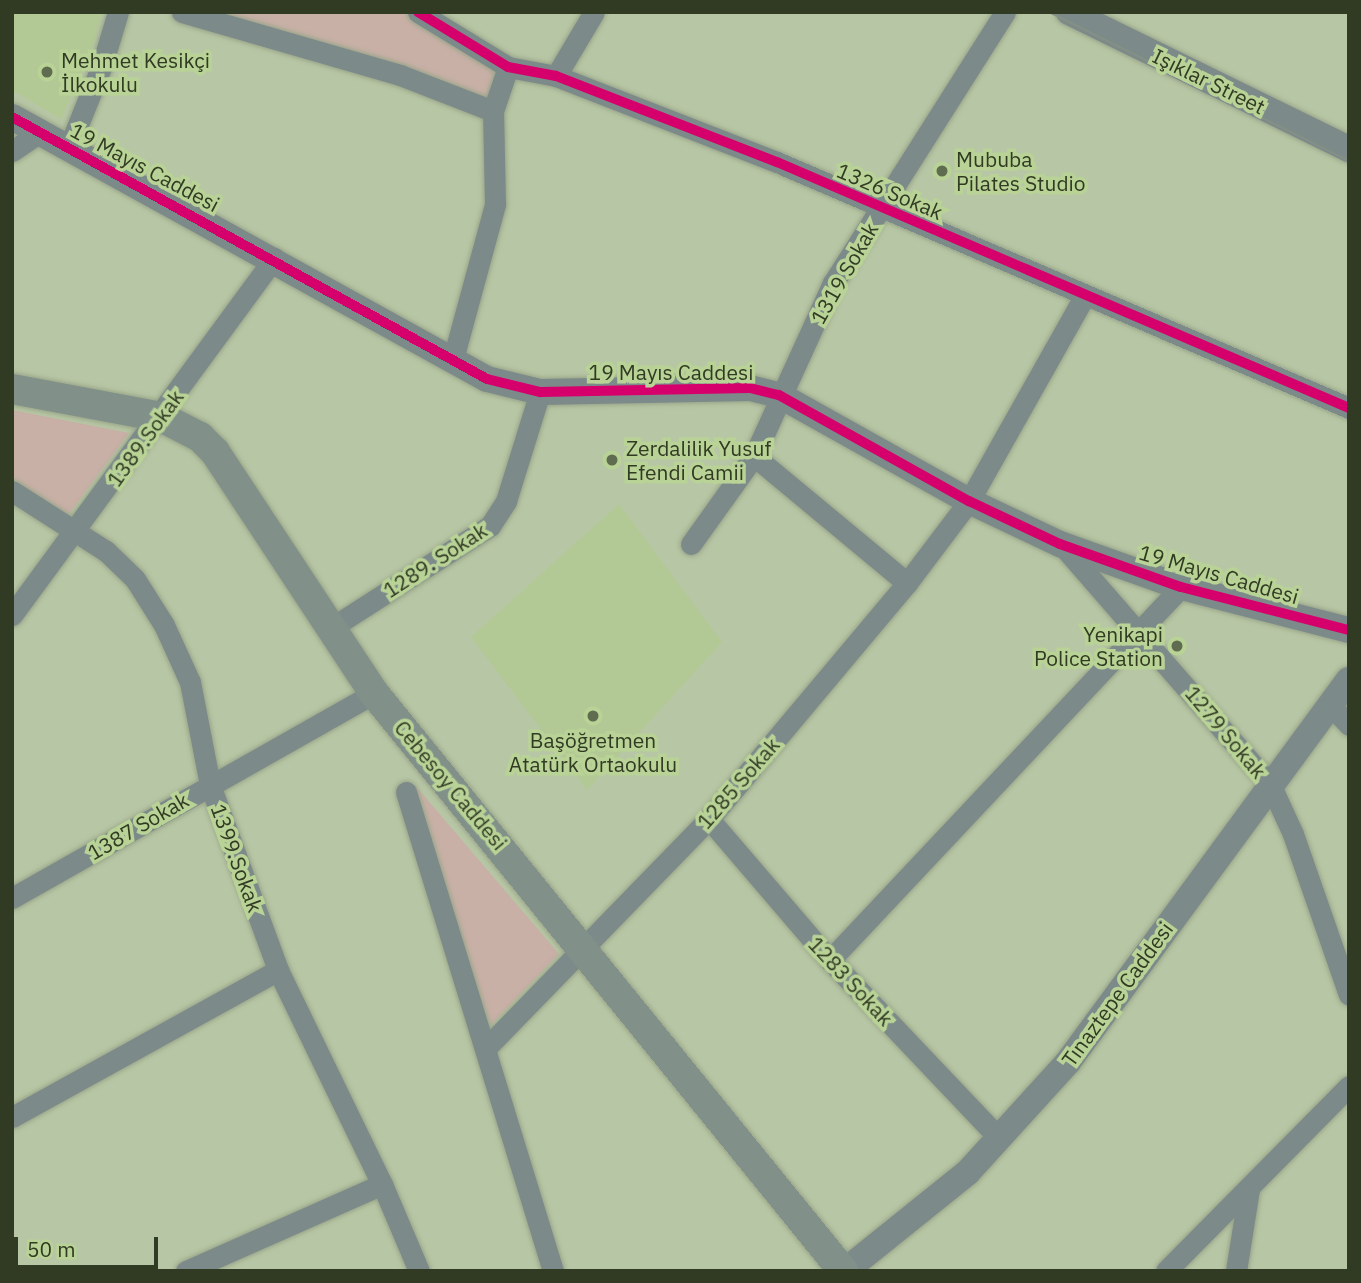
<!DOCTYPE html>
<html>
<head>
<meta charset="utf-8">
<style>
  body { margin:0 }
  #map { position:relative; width:1361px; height:1283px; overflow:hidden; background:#b7c6a4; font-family:"IBM Plex Sans",sans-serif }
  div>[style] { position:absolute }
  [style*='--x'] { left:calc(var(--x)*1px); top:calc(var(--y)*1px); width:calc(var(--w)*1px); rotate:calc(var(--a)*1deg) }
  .built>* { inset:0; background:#b3c995 }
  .green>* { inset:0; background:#c8b0a6 }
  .roads { filter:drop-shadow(0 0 2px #99a58a) drop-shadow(0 0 2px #99a58a) }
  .minor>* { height:21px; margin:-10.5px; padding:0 10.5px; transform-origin:10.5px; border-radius:10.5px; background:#7d8a8a }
  .tertiary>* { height:26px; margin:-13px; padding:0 13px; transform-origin:13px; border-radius:13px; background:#7d8a8a }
  .secondary>* { height:30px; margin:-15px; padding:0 15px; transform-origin:15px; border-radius:15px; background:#819189 }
  .tram>* { height:2px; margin:-1px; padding:0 1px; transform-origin:1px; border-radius:1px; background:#849085 }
  .cycleway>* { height:10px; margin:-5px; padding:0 5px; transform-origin:5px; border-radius:5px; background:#d6006c }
  .dots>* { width:19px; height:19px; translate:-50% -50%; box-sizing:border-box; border:4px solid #b9d397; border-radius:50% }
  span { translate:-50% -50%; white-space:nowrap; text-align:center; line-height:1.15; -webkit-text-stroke:7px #b9d397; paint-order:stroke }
  .poi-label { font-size:21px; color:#313b23 }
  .left { translate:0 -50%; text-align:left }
  .right { translate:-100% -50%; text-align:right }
  .street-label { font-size:21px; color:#313b23 }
  .frame { position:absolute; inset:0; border:14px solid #313b23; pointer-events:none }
  .scale { position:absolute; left:14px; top:1237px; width:144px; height:32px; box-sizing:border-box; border:4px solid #313b23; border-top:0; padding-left:9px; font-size:21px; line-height:24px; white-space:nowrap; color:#313b23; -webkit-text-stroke:5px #b9d397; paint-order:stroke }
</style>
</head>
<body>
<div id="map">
  <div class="built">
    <i style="clip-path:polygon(12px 12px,102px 12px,90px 55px,61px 119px,12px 90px)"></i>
    <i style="clip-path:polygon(619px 504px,722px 642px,587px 790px,471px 637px)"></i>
  </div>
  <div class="green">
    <i style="clip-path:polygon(212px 12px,416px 12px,506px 71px,490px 104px)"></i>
    <i style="clip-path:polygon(12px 410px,129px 433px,67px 517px,12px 478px)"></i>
    <i style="clip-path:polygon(414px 784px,559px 954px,491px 1025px,470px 971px)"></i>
  </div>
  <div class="roads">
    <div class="minor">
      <i style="--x:182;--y:12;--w:227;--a:16.1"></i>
      <i style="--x:400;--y:75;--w:100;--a:21.2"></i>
      <i style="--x:418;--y:12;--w:105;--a:31.4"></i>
      <i style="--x:508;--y:67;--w:49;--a:10.6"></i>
      <i style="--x:556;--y:76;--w:237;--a:21.3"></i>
      <i style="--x:777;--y:162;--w:623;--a:23.27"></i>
      <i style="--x:556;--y:76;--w:74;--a:-59.3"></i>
      <i style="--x:69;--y:147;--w:88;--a:-68.1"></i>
      <i style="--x:102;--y:65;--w:55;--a:-73.2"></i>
      <i style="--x:12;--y:151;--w:32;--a:-34"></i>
      <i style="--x:453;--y:359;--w:161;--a:-74.8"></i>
      <i style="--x:495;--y:204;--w:93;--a:-91.2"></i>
      <i style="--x:493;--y:111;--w:46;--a:-71.2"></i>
      <i style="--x:754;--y:456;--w:199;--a:39.7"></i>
      <i style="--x:12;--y:491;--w:112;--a:32.6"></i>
      <i style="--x:106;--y:551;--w:40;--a:44"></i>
      <i style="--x:135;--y:579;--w:54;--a:57.8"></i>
      <i style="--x:164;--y:625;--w:63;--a:65.5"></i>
      <i style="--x:190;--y:682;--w:105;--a:79"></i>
      <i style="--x:210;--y:785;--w:197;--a:69.8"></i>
      <i style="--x:278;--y:970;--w:238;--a:64.1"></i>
      <i style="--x:382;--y:1184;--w:95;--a:67"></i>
      <i style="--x:691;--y:544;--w:108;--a:-54.4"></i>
      <i style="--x:754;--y:456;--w:190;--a:-65.5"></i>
      <i style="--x:833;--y:283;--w:321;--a:-57.6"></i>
      <i style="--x:1062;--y:545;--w:317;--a:49"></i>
      <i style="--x:1270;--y:784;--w:55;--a:65.3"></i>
      <i style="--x:1293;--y:834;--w:170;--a:70.8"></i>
      <i style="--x:12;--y:615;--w:443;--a:-53.7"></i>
      <i style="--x:331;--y:628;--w:189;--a:-32.7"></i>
      <i style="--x:490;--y:526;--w:30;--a:-57"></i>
      <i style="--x:506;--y:501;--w:114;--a:-72.7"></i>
      <i style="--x:1330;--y:705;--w:28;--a:46"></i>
      <i style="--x:406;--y:792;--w:501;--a:72.94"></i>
      <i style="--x:709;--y:819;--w:186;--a:49.4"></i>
      <i style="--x:830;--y:960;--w:244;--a:46.5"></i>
      <i style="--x:12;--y:898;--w:416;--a:-29.5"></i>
      <i style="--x:830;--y:960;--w:512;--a:-46.74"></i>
      <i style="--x:487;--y:1047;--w:318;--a:-45.8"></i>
      <i style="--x:709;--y:819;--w:308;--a:-50"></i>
      <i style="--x:907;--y:583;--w:103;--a:-52.9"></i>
      <i style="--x:969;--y:501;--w:236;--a:-60.6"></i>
      <i style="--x:12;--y:1117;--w:304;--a:-28.9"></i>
      <i style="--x:186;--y:1271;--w:214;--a:-23.9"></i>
      <i style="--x:1166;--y:1271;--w:260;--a:-45.3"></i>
      <i style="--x:1236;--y:1271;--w:83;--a:-81"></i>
    </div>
    <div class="tertiary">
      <i style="--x:1069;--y:12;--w:312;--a:26.1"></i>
      <i style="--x:12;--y:117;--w:542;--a:28.88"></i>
      <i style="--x:487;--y:379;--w:55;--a:13.8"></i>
      <i style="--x:540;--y:392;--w:210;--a:-1.1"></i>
      <i style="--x:750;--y:388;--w:30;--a:14"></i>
      <i style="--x:779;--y:395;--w:218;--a:29.2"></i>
      <i style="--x:969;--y:501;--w:101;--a:25.3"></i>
      <i style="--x:1060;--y:544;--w:128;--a:19.6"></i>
      <i style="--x:1181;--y:587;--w:173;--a:14.4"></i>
      <i style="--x:845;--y:1271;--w:158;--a:-38.8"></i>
      <i style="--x:968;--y:1172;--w:149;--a:-47.7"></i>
      <i style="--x:1068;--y:1062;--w:474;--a:-53.7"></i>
    </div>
    <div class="secondary">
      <i style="--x:12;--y:389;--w:152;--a:10.6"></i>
      <i style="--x:161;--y:417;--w:44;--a:27.1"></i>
      <i style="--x:200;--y:437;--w:21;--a:45"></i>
      <i style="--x:215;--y:452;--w:289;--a:56.6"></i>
      <i style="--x:374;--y:693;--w:744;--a:50.94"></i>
    </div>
  </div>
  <div class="tram">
    <i style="--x:1049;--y:12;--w:335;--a:26.4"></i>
  </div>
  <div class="cycleway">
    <i style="--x:418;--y:12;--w:105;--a:31.4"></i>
    <i style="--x:508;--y:67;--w:49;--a:10.6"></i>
    <i style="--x:556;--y:76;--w:237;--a:21.3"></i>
    <i style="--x:777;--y:162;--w:623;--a:23.27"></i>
    <i style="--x:12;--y:117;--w:542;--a:28.88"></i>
    <i style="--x:487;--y:379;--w:55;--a:13.8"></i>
    <i style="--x:540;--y:392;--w:210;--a:-1.1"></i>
    <i style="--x:750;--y:388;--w:30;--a:14"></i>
    <i style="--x:779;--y:395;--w:218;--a:29.2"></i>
    <i style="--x:969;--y:501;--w:101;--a:25.3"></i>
    <i style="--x:1060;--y:544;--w:128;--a:19.6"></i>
    <i style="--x:1181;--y:587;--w:173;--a:14.4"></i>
  </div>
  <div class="dots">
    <i style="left:47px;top:72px;background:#606c50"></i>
    <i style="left:942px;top:171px;background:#606c50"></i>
    <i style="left:612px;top:460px;background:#606c50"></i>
    <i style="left:1177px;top:646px;background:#606c50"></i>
    <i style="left:593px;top:716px;background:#606c50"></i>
  </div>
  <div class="poi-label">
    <span class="left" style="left:61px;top:72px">Mehmet Kesikçi<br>İlkokulu</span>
    <span class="left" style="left:956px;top:171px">Mububa<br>Pilates Studio</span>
    <span class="left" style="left:626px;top:460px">Zerdalilik Yusuf<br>Efendi Camii</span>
    <span class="right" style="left:1163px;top:646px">Yenikapi<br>Police Station</span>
    <span style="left:593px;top:752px">Başöğretmen<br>Atatürk Ortaokulu</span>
  </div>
  <div class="street-label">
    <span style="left:1209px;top:81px;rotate:26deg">Işıklar Street</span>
    <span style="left:145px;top:167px;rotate:28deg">19 Mayıs Caddesi</span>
    <span style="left:890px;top:191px;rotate:23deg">1326 Sokak</span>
    <span style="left:844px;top:273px;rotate:-60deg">1319 Sokak</span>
    <span style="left:671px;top:372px">19 Mayıs Caddesi</span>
    <span style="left:145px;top:438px;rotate:-54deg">1389.Sokak</span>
    <span style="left:435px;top:560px;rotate:-33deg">1289. Sokak</span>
    <span style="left:1219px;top:574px;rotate:16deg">19 Mayıs Caddesi</span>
    <span style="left:1226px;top:732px;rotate:50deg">1279 Sokak</span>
    <span style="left:738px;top:783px;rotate:-49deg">1285 Sokak</span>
    <span style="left:451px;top:785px;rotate:50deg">Cebesoy Caddesi</span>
    <span style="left:138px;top:826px;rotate:-30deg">1387 Sokak</span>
    <span style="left:237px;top:858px;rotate:70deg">1399.Sokak</span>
    <span style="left:851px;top:981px;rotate:47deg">1283 Sokak</span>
    <span style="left:1117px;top:994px;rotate:-54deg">Tınaztepe Caddesi</span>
  </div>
  <div class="frame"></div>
  <div class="scale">50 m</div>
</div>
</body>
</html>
